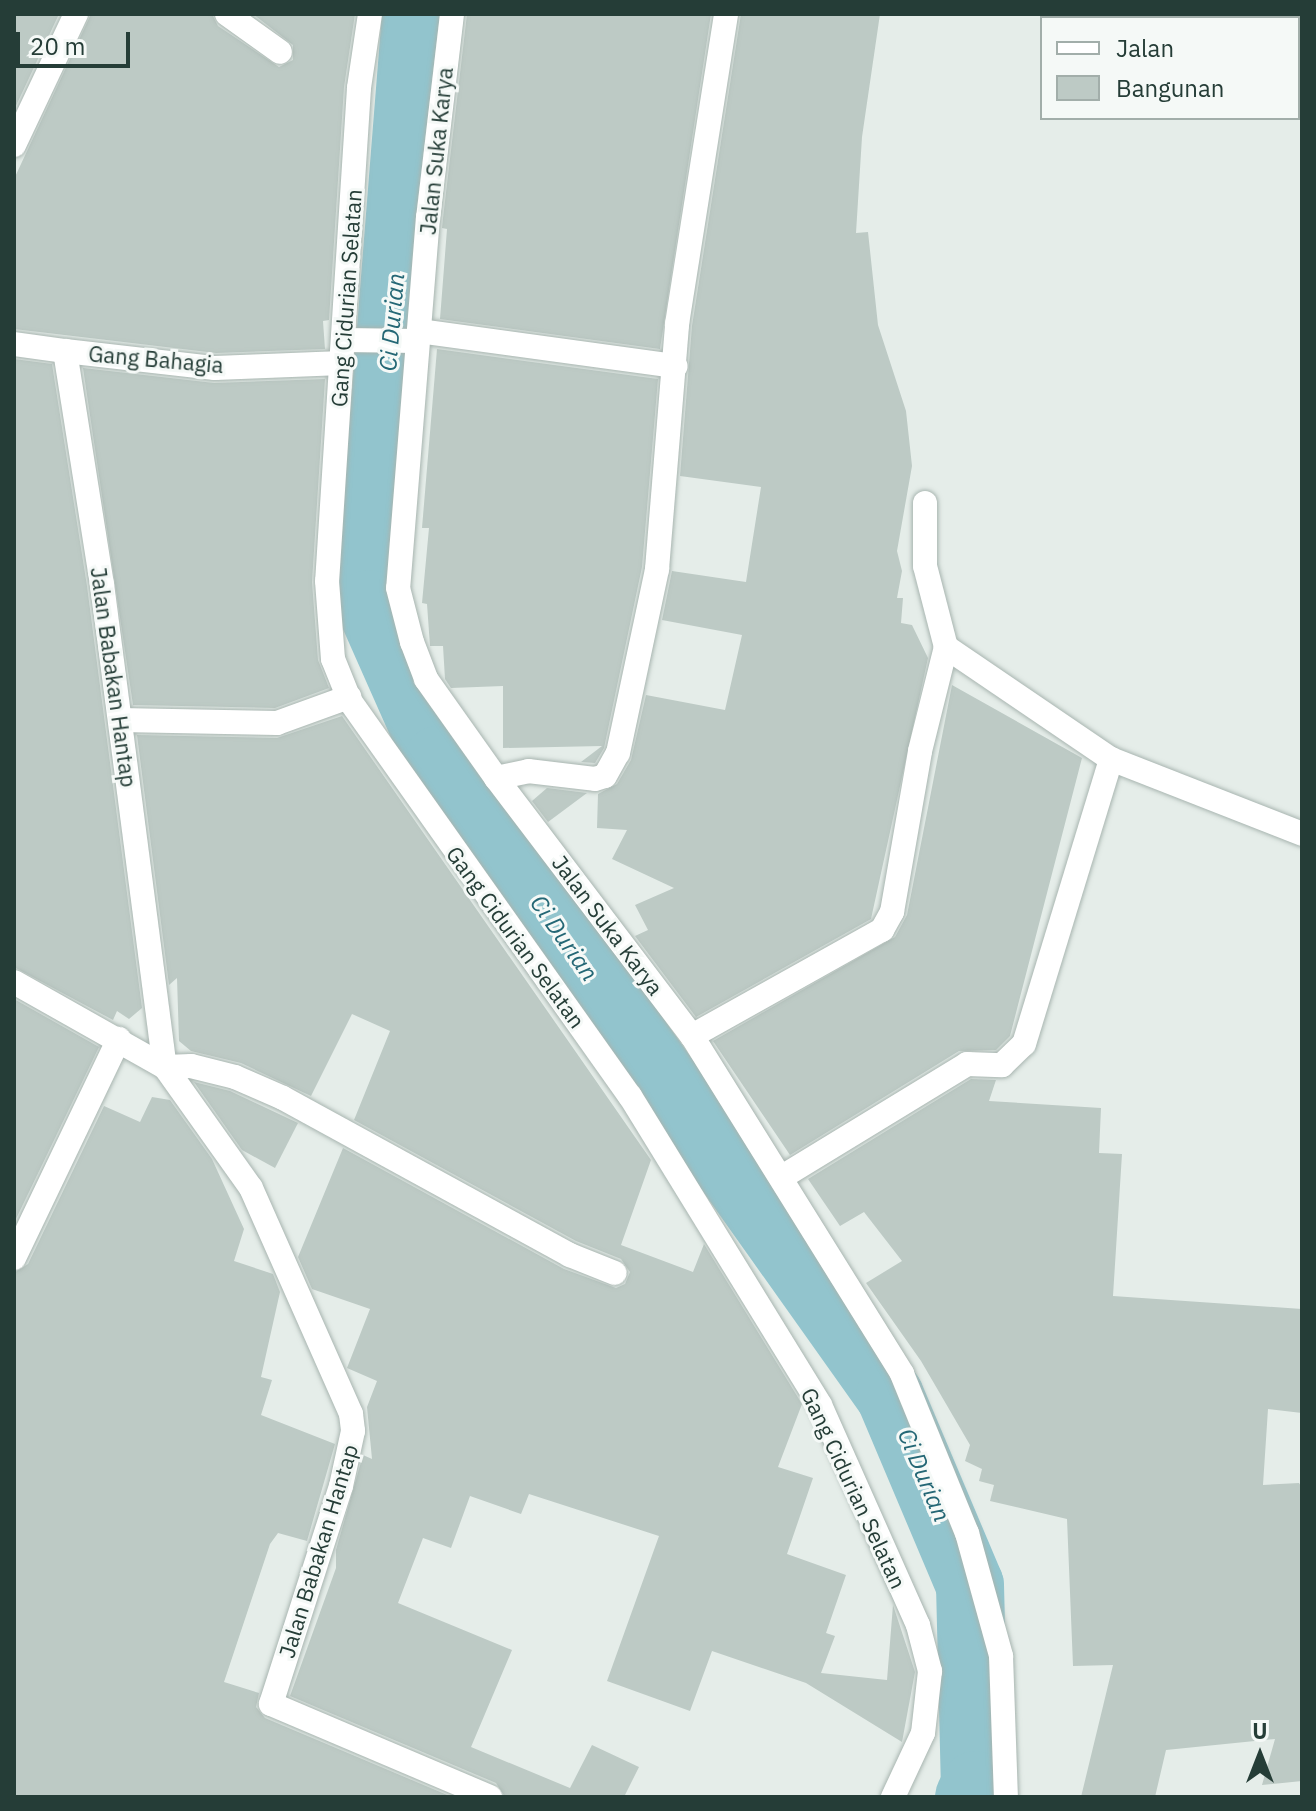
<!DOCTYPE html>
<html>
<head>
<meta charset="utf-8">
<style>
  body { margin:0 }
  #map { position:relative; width:1316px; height:1811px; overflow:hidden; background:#e5ede9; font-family:"IBM Plex Sans",sans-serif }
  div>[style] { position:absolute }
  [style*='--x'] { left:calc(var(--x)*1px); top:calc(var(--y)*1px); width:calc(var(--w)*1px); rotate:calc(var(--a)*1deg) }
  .river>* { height:68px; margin:-34px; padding:0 34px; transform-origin:34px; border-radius:34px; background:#92c4cd }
  .building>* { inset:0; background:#bdcac5 }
  .roads { filter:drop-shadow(0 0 2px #a8b5b0) drop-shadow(0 0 2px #a8b5b0) }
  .street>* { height:24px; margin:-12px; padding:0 12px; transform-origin:12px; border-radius:12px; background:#fff }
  span { translate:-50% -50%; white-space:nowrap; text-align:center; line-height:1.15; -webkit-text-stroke:6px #f5f9f7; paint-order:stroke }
  .street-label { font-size:22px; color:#253d37 }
  .water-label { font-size:24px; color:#246775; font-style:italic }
  .frame { position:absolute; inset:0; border:16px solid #253d37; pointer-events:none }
  .legend { position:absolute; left:1040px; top:16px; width:260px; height:104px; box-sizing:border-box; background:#f5f9f7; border:2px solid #a2aeaa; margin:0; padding:10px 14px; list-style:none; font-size:24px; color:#253d37 }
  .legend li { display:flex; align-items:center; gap:16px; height:40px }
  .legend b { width:40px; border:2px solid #a2aeaa }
  .north { position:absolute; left:1220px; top:1715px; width:80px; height:80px; -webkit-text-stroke:6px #f5f9f7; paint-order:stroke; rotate:0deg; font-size:22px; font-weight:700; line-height:32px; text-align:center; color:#253d37 }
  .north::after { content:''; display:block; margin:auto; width:28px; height:36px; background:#253d37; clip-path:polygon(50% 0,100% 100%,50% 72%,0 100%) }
  .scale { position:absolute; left:16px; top:32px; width:114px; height:36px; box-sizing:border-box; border:4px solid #253d37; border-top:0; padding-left:10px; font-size:24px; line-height:28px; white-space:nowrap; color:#253d37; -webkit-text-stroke:6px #f5f9f7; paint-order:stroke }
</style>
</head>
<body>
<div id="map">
  <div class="river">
    <i style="--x:416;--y:14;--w:592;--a:94.55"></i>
    <i style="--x:369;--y:604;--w:171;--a:66.1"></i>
    <i style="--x:438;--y:760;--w:780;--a:54.6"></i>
    <i style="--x:890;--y:1396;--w:205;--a:67.1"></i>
    <i style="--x:970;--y:1585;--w:200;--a:88.6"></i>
    <i style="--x:975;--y:1785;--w:13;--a:117"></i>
  </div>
  <div class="building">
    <i style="clip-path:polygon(14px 14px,59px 14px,14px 110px)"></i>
    <i style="clip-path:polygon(91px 14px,212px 14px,218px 26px,279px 67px,293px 60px,293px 45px,253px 14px,355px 14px,344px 87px,329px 320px,323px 321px,325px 349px,216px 353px,14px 329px,14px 179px)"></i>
    <i style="clip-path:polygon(467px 14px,711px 14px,660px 349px,440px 319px,447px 229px,442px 228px,443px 218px)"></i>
    <i style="clip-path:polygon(741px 14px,880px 14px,862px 137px,856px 233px,868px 232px,878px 325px,906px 411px,912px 466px,897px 551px,902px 571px,897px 598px,903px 598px,901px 623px,912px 625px,928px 658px,871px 919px,696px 1017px,635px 936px,648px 930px,635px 905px,674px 888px,612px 859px,627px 830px,597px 828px,598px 794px,617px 784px,631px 760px,646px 695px,725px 710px,742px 635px,662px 620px,672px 571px,746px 582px,761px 487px,680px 476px,692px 326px)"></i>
    <i style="clip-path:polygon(437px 349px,658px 379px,642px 567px,604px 748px,595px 763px,581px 762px,602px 746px,503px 748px,503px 686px,451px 688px,445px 679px,443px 646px,430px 646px,427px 604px,422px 603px,429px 528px,422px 528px)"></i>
    <i style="clip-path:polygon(14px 359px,52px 364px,87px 586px,142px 1008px,129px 1019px,117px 1011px,113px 1020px,14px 967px)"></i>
    <i style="clip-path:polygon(83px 368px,214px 383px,325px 379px,312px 582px,318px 660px,329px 688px,275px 708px,133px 705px)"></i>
    <i style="clip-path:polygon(952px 685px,1082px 758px,1010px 1036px,996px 1050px,959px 1051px,790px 1155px,713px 1041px,895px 937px,907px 915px)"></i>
    <i style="clip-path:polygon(342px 716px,651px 1160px,621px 1245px,693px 1272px,704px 1244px,802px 1404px,778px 1467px,813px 1478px,787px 1554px,846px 1575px,826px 1633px,835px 1636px,821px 1673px,887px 1680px,893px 1605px,915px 1672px,902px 1742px,806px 1683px,712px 1651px,690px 1711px,607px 1681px,659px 1536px,529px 1494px,521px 1514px,470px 1496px,451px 1548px,423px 1538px,398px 1603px,512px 1650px,471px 1747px,570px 1788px,592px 1745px,639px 1767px,624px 1797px,505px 1797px,496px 1783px,290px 1696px,336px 1568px,336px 1550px,363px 1455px,372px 1459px,367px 1407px,377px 1381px,347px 1368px,370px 1309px,312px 1289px,298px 1257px,343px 1148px,564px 1269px,616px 1288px,625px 1284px,630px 1272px,621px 1259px,576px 1241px,354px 1120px,390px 1031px,352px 1014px,311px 1096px,241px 1063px,191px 1051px,179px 1041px,177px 978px,169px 985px,137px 735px,277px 738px)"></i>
    <i style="clip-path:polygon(547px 788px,587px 793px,548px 822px,532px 801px)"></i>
    <i style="clip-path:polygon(14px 999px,99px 1047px,14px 1223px)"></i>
    <i style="clip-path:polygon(971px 1079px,996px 1080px,989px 1101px,1101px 1108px,1099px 1153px,1122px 1154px,1113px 1296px,1302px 1309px,1302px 1413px,1268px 1409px,1263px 1485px,1299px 1483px,1302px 1488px,1302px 1781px,1262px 1785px,1275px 1739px,1166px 1750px,1155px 1797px,1081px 1797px,1113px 1665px,1073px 1666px,1067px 1519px,990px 1501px,994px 1485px,979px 1481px,982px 1469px,965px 1461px,970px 1445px,921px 1361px,866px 1283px,902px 1261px,864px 1212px,840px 1226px,808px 1179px)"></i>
    <i style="clip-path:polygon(194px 1082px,230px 1091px,298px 1123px,275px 1168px,242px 1150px)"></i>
    <i style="clip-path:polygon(152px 1097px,170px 1100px,212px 1159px,244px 1229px,234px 1261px,273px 1274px,280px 1292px,261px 1377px,272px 1380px,261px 1415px,335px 1444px,307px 1541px,278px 1533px,270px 1544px,224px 1682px,259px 1693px,256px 1707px,265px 1718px,452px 1797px,14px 1797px,14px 1273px,28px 1264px,104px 1106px,140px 1122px)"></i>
  </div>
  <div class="roads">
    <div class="street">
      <i style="--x:227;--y:14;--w:65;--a:35.6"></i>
      <i style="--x:370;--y:14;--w:75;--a:98.5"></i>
      <i style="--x:359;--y:88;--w:494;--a:93.7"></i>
      <i style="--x:327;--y:581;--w:78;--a:85.6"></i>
      <i style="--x:333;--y:659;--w:45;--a:68"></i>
      <i style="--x:350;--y:701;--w:484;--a:54.7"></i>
      <i style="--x:630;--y:1096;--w:363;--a:58.4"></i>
      <i style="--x:820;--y:1405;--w:241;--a:66"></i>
      <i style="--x:918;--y:1625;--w:48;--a:75.4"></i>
      <i style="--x:930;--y:1671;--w:62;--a:96.4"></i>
      <i style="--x:923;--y:1733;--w:71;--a:115.1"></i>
      <i style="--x:452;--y:14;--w:204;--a:96.7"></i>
      <i style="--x:428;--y:217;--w:372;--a:94.6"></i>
      <i style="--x:398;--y:588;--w:56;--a:75.5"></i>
      <i style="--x:412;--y:642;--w:40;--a:69"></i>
      <i style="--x:426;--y:679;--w:121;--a:54.7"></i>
      <i style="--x:496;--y:778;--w:324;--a:52.8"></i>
      <i style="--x:692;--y:1036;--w:398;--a:58.1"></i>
      <i style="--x:902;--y:1374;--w:172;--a:67.8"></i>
      <i style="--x:967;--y:1533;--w:128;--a:74.5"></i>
      <i style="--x:1001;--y:1656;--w:141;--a:88"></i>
      <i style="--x:14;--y:145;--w:145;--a:-64.7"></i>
      <i style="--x:419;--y:331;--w:259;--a:7.8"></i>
      <i style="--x:344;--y:340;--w:73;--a:0.8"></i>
      <i style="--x:14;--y:344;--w:51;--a:7.8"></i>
      <i style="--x:65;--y:351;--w:236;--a:81"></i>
      <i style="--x:102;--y:584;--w:487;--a:82.6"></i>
      <i style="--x:165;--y:1067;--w:148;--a:54.6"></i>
      <i style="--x:251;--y:1188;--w:247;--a:66.1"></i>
      <i style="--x:351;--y:1414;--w:17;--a:83"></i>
      <i style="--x:353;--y:1431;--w:56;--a:102.3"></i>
      <i style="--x:341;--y:1486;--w:229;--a:107.8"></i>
      <i style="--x:271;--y:1704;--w:238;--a:23"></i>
      <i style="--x:65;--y:351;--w:151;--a:6.5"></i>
      <i style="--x:215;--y:368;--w:127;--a:-2.3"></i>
      <i style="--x:925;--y:503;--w:63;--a:90"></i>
      <i style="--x:925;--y:566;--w:84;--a:75.5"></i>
      <i style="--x:946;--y:647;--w:199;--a:34.2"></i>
      <i style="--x:1111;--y:759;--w:205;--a:21.4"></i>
      <i style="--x:120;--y:720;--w:157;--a:1.1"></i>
      <i style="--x:277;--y:723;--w:77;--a:-19.9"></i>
      <i style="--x:496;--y:778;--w:33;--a:-12"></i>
      <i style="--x:528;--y:771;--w:67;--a:6.8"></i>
      <i style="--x:595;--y:779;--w:10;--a:-17"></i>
      <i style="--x:605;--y:776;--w:26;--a:-61"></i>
      <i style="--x:618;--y:753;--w:188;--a:-78"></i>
      <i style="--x:657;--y:569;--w:246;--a:-85.3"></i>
      <i style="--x:677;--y:324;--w:314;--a:-81"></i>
      <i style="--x:14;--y:982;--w:173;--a:29.4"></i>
      <i style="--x:165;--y:1067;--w:26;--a:-2"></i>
      <i style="--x:191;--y:1066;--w:45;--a:14"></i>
      <i style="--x:235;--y:1077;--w:52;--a:23.6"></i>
      <i style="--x:283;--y:1098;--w:327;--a:28.7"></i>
      <i style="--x:570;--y:1255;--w:48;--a:21.8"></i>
      <i style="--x:692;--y:1036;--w:218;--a:-29.2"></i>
      <i style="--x:882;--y:930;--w:21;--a:-61"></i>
      <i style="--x:892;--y:912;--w:163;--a:-80.1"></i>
      <i style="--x:920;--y:751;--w:107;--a:-76"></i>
      <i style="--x:782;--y:1177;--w:217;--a:-31.4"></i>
      <i style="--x:967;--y:1064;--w:35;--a:2"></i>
      <i style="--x:1002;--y:1065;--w:30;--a:-44"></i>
      <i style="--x:1024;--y:1044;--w:298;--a:-73"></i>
      <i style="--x:14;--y:1258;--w:243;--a:-64.4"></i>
    </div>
  </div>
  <div class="street-label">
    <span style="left:436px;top:151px;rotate:-84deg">Jalan Suka Karya</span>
    <span style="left:346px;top:298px;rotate:-86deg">Gang Cidurian Selatan</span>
    <span style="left:156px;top:359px;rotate:5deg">Gang Bahagia</span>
    <span style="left:114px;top:677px;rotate:82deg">Jalan Babakan Hantap</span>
    <span style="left:608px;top:925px;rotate:53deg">Jalan Suka Karya</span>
    <span style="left:516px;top:937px;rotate:54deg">Gang Cidurian Selatan</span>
    <span style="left:854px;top:1488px;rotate:65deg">Gang Cidurian Selatan</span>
    <span style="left:318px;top:1551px;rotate:-73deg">Jalan Babakan Hantap</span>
  </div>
  <div class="water-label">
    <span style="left:392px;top:322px;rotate:-85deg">Ci Durian</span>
    <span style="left:564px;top:938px;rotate:55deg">Ci Durian</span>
    <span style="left:924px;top:1475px;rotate:67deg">Ci Durian</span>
  </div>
  <div class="frame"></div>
  <ul class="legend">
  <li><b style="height:10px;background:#fff"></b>Jalan</li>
  <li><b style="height:22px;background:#bdcac5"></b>Bangunan</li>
  </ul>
  <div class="north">U</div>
  <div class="scale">20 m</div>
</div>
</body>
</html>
